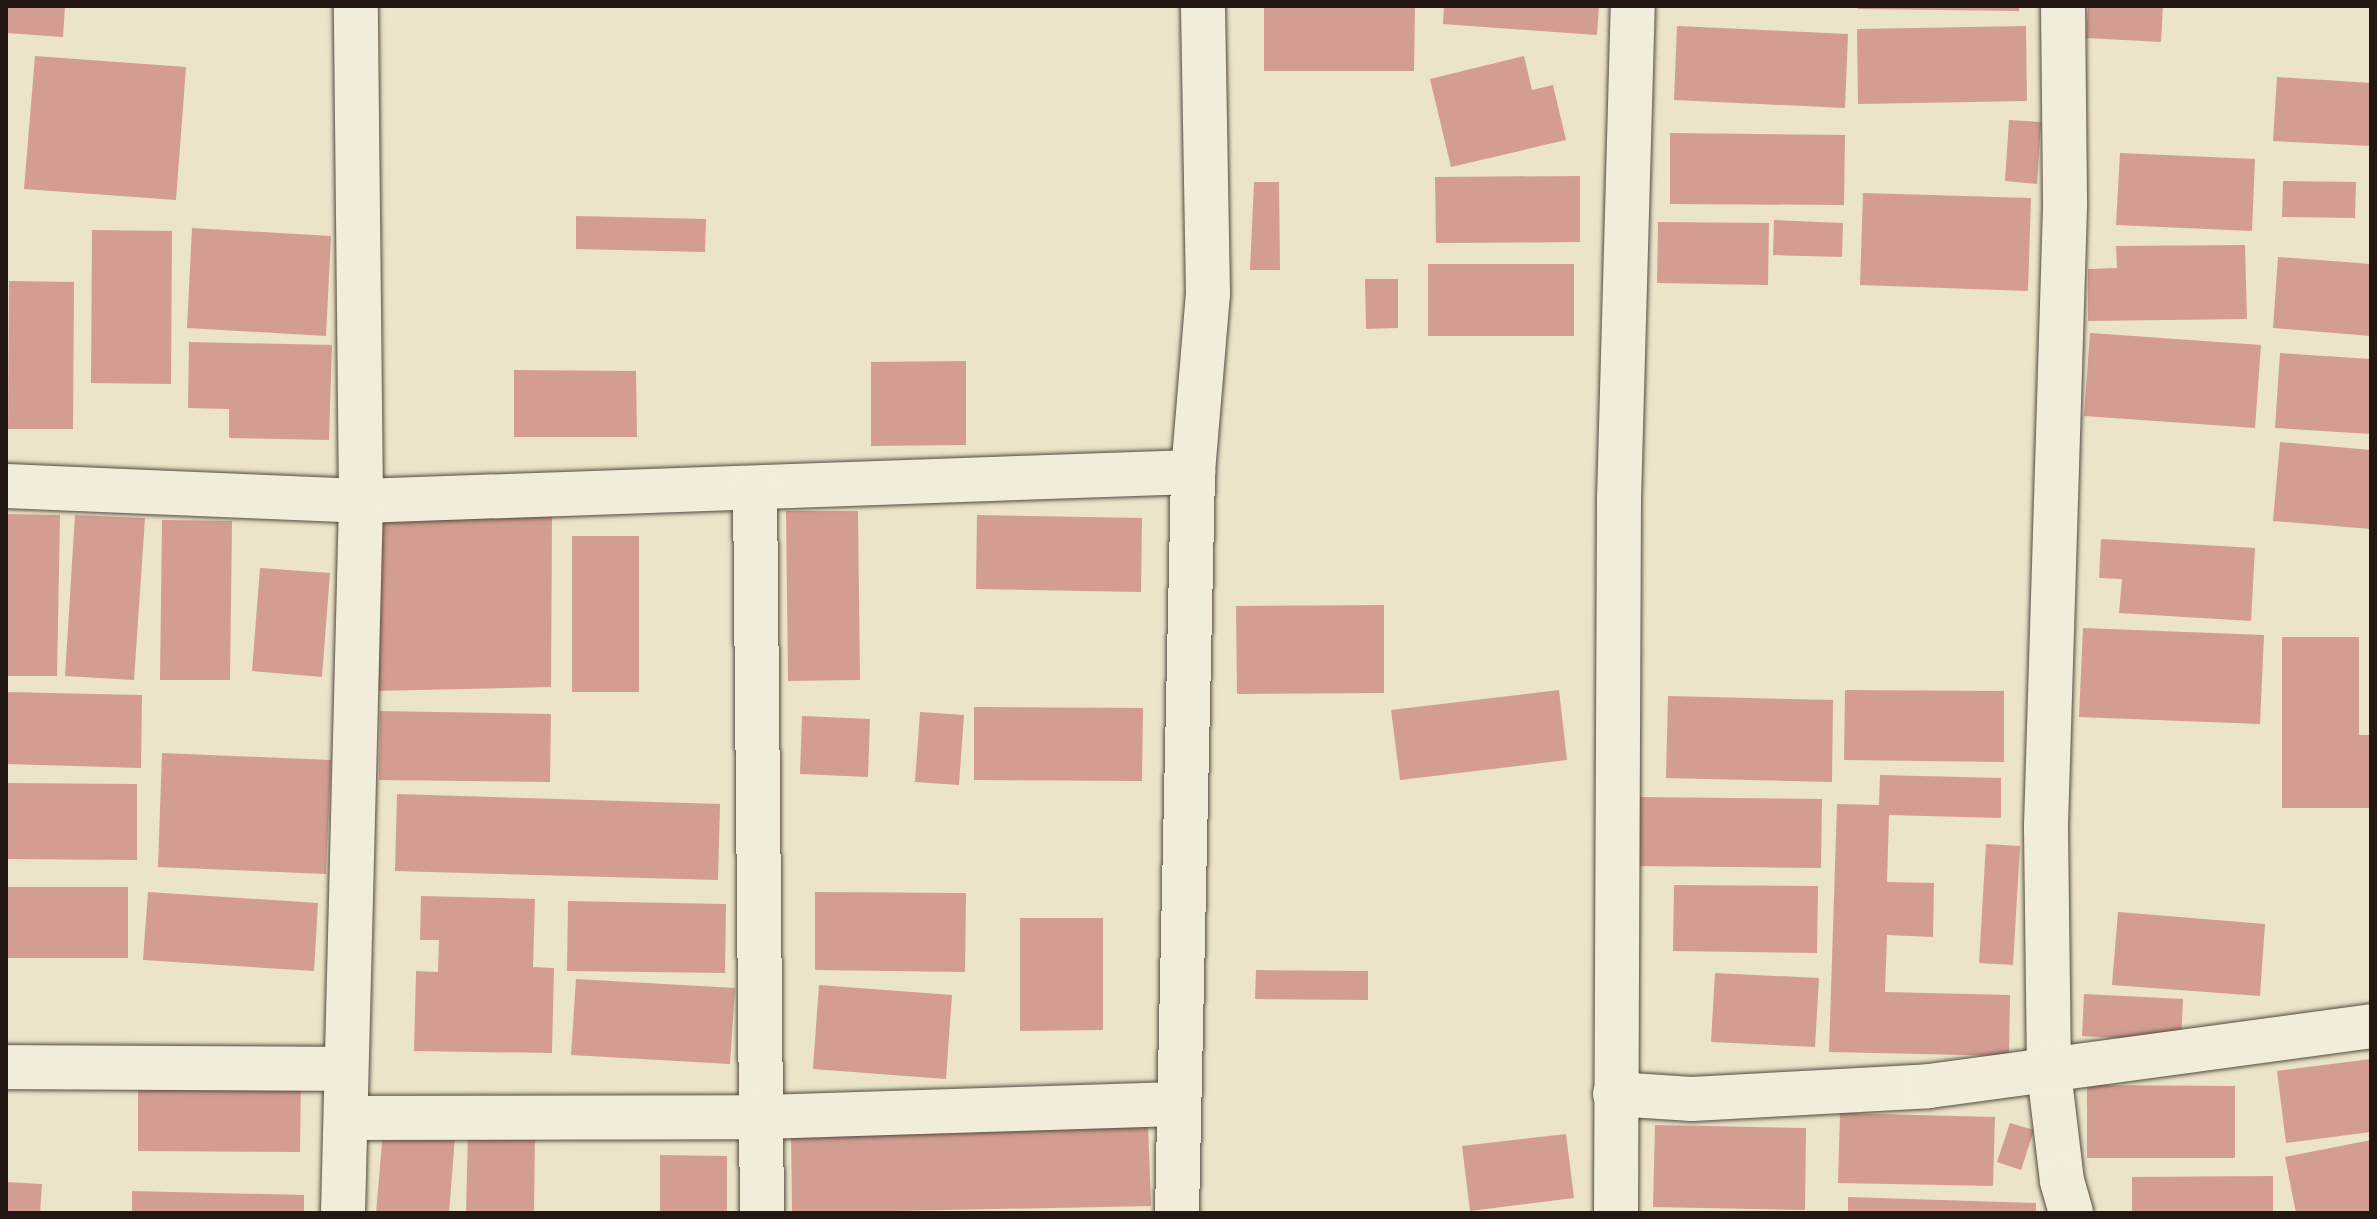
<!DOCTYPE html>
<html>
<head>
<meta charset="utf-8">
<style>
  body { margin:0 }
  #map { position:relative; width:2377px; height:1219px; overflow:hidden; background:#ebe4c8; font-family:Cardo,serif }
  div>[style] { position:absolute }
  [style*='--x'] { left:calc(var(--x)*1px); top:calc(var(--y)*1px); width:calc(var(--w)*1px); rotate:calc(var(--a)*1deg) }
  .building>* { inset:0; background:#d49d91 }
  .roads { filter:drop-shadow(0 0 2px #544a40) drop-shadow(0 0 2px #544a40) }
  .street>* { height:44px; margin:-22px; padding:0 22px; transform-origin:22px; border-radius:22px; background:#f2eddb }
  span { translate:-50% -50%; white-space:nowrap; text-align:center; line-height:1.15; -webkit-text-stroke:6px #f2eddb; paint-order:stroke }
  .frame { position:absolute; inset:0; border:8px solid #221712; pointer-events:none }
</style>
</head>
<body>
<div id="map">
  <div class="building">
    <i style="clip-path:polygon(6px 6px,65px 6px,63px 37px,6px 33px)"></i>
    <i style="clip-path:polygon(1264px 6px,1415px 6px,1414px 71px,1264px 71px)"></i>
    <i style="clip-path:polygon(1444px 6px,1599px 6px,1597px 35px,1443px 24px)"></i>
    <i style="clip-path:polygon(1858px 6px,2019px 6px,2019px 11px,1858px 9px)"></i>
    <i style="clip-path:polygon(2088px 6px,2163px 6px,2161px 42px,2086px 38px)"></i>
    <i style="clip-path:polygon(1677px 26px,1848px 34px,1845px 108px,1674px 100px)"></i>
    <i style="clip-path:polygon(2026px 26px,2027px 101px,1858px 104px,1857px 29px)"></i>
    <i style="clip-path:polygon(35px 56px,186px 67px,176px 200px,24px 189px)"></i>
    <i style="clip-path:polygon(1524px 56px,1532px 90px,1553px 85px,1566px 140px,1451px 167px,1430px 79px)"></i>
    <i style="clip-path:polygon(2277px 77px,2371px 83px,2371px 146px,2273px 141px)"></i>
    <i style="clip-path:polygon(2009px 120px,2041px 122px,2037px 184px,2005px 181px)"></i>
    <i style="clip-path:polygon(1670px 133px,1845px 135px,1844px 205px,1670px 204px)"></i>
    <i style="clip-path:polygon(2120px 153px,2255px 159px,2252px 231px,2116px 225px)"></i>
    <i style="clip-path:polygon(1580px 176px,1580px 242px,1436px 243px,1435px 177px)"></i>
    <i style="clip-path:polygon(2283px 181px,2356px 182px,2355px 218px,2282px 217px)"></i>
    <i style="clip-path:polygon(1254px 182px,1279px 182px,1280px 270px,1250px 270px)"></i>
    <i style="clip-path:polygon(1863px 193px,2031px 198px,2028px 291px,1860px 285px)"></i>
    <i style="clip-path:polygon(576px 216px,706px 219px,705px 252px,576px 249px)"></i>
    <i style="clip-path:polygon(1774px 220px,1843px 223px,1842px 257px,1773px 255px)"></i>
    <i style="clip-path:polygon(1658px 222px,1769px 223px,1768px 285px,1657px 283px)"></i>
    <i style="clip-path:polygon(192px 228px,331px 236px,326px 336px,187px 328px)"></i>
    <i style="clip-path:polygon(92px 230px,172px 231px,171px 384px,91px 383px)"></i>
    <i style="clip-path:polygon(2245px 245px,2247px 319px,2088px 321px,2088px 269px,2117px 268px,2116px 246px)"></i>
    <i style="clip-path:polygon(2278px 257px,2371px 264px,2371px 336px,2273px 328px)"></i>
    <i style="clip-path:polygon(1428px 264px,1574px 264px,1574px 336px,1428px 336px)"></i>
    <i style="clip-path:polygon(1365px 279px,1398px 279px,1398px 328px,1366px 329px)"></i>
    <i style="clip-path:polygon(9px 281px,74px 282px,73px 429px,8px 429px)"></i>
    <i style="clip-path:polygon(2090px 333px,2261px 345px,2255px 428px,2084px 416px)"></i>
    <i style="clip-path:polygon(189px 342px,332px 345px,329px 440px,229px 438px,229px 409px,188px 408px)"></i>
    <i style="clip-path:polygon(2280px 353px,2371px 359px,2371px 434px,2275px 428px)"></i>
    <i style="clip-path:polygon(966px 361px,966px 445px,871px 446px,871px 362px)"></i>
    <i style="clip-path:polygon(514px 370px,636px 371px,637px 437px,514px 437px)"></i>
    <i style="clip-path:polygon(2280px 442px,2371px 450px,2371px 529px,2273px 521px)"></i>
    <i style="clip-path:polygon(786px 511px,858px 511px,860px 680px,788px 681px)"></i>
    <i style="clip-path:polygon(374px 513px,552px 515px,551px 687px,373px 691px)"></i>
    <i style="clip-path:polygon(6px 514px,60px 515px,57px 676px,6px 676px)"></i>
    <i style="clip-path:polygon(75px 515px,145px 518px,134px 680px,65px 676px)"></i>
    <i style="clip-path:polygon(977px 515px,1142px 518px,1141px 592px,976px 589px)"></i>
    <i style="clip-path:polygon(162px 520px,232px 521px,230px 680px,160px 680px)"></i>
    <i style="clip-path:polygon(572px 536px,639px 536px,639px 692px,572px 692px)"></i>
    <i style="clip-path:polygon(2101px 539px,2255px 548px,2251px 621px,2119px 613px,2122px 579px,2099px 578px)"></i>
    <i style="clip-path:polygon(260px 568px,330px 573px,322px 677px,252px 671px)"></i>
    <i style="clip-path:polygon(1384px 605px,1384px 693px,1237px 694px,1236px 606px)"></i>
    <i style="clip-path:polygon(2083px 628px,2264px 635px,2260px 724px,2079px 717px)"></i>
    <i style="clip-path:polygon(2282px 637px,2359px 637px,2359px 735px,2371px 735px,2371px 808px,2282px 808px)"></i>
    <i style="clip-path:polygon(1559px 690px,1567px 760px,1400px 780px,1391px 710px)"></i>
    <i style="clip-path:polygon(1845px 690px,2004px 691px,2004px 762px,1844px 760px)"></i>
    <i style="clip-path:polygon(6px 692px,142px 695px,141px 768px,6px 764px)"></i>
    <i style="clip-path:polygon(1668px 696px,1833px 700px,1832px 782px,1666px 778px)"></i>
    <i style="clip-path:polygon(974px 707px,1143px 708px,1142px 781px,974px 780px)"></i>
    <i style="clip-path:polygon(380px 711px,551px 714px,550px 782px,379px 780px)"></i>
    <i style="clip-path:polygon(920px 712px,964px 715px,959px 785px,915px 782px)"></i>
    <i style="clip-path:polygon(802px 716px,870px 719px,868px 777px,800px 774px)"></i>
    <i style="clip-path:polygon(162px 753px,331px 760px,326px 874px,158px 867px)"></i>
    <i style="clip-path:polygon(1880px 775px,2001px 778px,2001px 818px,1889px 815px,1887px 882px,1934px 883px,1933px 937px,1887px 935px,1885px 992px,2010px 995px,2009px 1056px,1829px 1052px,1837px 804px,1879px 805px)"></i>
    <i style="clip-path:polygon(6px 783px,137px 784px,137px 860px,6px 859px)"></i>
    <i style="clip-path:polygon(397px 794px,720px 804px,718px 880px,395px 871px)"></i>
    <i style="clip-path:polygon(1637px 797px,1822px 799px,1821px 868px,1636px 866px)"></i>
    <i style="clip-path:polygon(1986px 844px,2020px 846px,2013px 965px,1979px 963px)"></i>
    <i style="clip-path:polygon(1674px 885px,1818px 886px,1817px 953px,1673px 951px)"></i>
    <i style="clip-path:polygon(6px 887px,128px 887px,128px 958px,6px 958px)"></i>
    <i style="clip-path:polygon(148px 892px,318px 903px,314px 971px,143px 960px)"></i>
    <i style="clip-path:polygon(815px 892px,966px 893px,965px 972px,815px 970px)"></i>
    <i style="clip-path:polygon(421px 896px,535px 899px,533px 967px,554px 968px,552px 1053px,414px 1051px,416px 971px,438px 972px,439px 940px,420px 940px)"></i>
    <i style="clip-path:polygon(568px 901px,726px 904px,725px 973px,567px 971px)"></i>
    <i style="clip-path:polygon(2118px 912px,2265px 924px,2260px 996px,2112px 985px)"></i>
    <i style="clip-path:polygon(1020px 918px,1103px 918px,1103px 1030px,1020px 1031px)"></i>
    <i style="clip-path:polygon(1256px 970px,1368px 971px,1368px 1000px,1255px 999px)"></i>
    <i style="clip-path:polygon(1715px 973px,1819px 978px,1815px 1047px,1711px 1042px)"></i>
    <i style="clip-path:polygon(576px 979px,735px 988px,730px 1064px,571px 1055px)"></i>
    <i style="clip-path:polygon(819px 985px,952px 995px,946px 1079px,813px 1069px)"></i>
    <i style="clip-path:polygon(2084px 994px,2183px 999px,2181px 1042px,2082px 1036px)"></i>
    <i style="clip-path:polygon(2371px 1059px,2371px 1132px,2286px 1143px,2277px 1071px)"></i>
    <i style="clip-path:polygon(138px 1078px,301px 1079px,300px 1152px,138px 1151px)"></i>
    <i style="clip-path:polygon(2087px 1085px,2235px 1086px,2235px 1158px,2087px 1158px)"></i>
    <i style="clip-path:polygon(1840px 1113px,1995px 1117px,1993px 1186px,1838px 1183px)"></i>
    <i style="clip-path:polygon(2010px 1123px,2034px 1130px,2021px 1170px,1997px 1162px)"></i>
    <i style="clip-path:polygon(1148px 1124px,1151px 1206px,792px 1213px,791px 1133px)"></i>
    <i style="clip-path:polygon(1655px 1125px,1806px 1128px,1805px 1210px,1653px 1207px)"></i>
    <i style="clip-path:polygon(383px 1131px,455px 1137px,449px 1213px,376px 1213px)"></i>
    <i style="clip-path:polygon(468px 1132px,535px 1132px,534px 1213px,466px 1213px)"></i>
    <i style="clip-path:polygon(1566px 1134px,1574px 1198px,1470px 1211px,1462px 1146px)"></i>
    <i style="clip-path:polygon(2371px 1140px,2371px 1213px,2296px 1213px,2285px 1157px)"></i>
    <i style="clip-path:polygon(660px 1155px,727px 1156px,727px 1213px,660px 1213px)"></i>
    <i style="clip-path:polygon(2273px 1176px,2273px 1213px,2132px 1213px,2132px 1177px)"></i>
    <i style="clip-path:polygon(6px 1182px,42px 1184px,40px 1213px,6px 1213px)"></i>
    <i style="clip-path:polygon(132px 1191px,304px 1195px,304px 1213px,132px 1213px)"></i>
    <i style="clip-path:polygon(1848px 1197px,2036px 1203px,2036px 1213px,1848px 1213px)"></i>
  </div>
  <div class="roads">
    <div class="street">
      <i style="--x:2063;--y:6;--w:201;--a:89.4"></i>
      <i style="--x:2065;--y:207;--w:620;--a:91.76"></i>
      <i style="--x:2046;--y:827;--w:245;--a:89.3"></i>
      <i style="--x:2049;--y:1072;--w:110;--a:83.2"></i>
      <i style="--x:2062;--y:1181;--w:33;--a:74"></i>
      <i style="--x:6;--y:486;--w:355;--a:2.4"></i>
      <i style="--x:361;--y:501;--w:833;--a:-2"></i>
      <i style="--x:755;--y:488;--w:725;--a:89.45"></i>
      <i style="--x:6;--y:1067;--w:338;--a:0.3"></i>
      <i style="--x:1615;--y:1094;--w:77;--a:3.7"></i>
      <i style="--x:1692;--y:1099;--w:237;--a:-3.1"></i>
      <i style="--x:1929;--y:1086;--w:446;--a:-7.7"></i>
      <i style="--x:346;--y:1118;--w:416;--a:-0.1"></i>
      <i style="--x:762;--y:1117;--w:415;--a:-1.8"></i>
      <i style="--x:343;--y:1213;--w:712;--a:-88.55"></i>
      <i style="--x:361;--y:501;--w:495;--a:-90.6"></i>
      <i style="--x:1177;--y:1213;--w:741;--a:-88.76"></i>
      <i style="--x:1193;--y:472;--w:179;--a:-85.2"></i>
      <i style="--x:1208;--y:294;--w:288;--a:-91"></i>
      <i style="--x:1616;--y:1213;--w:714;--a:-89.76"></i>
      <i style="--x:1619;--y:499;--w:493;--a:-88.4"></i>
    </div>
  </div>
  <div class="frame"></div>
</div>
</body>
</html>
